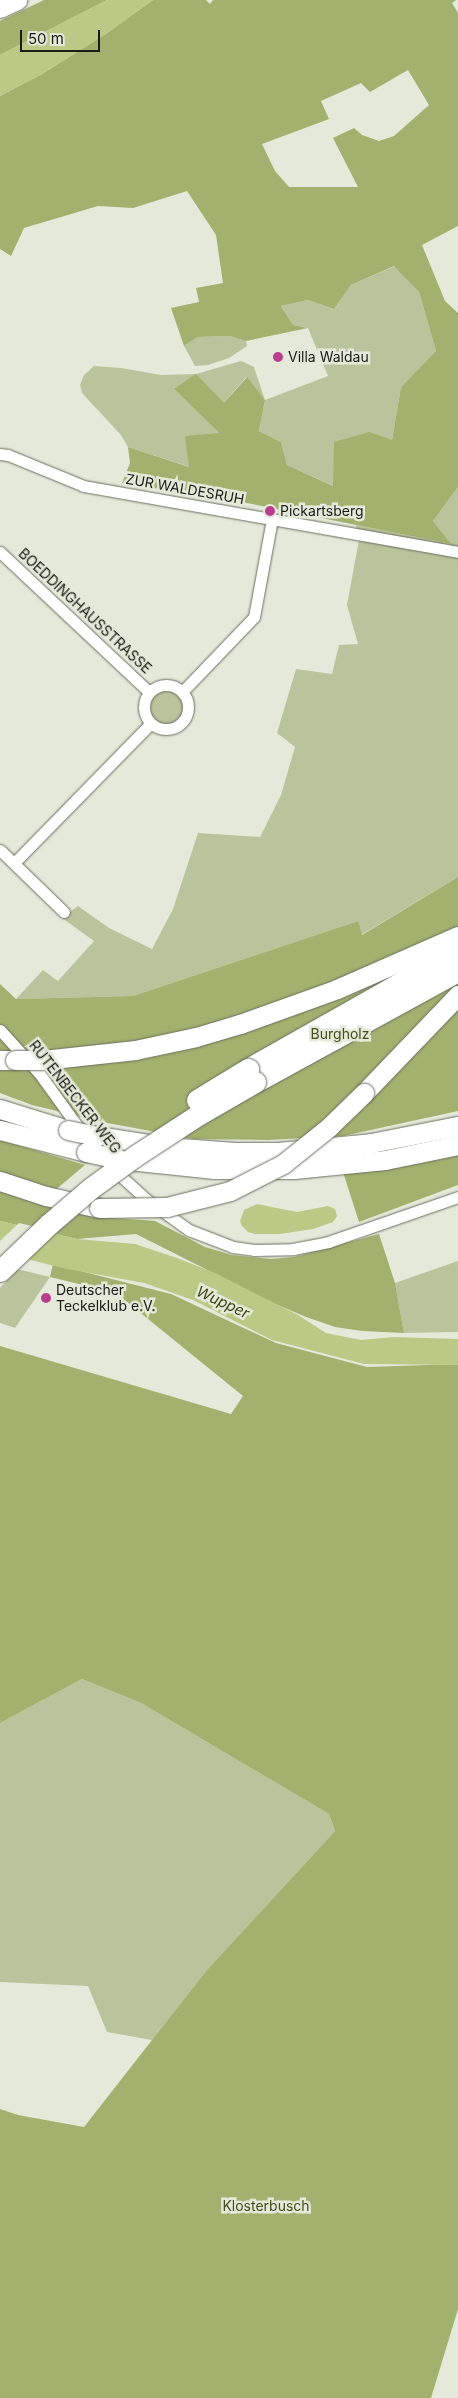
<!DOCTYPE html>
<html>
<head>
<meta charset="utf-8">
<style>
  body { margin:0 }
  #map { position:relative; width:458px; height:2398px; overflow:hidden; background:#e4e9d9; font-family:Inter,sans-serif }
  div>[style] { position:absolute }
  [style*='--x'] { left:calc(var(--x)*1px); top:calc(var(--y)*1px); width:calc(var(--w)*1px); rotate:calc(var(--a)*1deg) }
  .green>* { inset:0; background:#bac49c }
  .round { border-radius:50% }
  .forest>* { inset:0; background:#a2b16e }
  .water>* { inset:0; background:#baca86 }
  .pier>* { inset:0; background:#e4e9d9 }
  .roads { filter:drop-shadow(0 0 1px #6b6e60) drop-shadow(0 0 1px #6b6e60) }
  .minor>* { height:11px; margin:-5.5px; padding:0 5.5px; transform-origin:5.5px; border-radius:5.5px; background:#fff }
  .minor>.ring { margin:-5.5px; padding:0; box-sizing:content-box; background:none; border:11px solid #fff; border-radius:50% }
  .primary>* { height:19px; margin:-9.5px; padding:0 9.5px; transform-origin:9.5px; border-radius:9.5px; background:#fff }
  .trunk>* { height:19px; margin:-9.5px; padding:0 9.5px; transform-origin:9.5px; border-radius:9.5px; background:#fff }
  .motorway>* { height:21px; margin:-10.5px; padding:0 10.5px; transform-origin:10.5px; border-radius:10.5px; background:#fff }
  .bridges { filter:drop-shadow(0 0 1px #6b6e60) drop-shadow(0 0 1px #6b6e60) }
  .trunk-bridge>* { height:19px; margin:-9.5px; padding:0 9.5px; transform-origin:9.5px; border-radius:9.5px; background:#fff }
  .motorway-bridge>* { height:21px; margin:-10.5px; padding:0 10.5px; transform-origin:10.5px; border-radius:10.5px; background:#fff }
  .dots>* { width:14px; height:14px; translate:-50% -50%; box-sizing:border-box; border:2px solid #e4e9d9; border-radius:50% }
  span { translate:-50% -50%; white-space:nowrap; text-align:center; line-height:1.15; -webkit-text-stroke:5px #e4e9d9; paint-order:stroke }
  .poi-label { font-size:14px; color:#191b15 }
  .left { translate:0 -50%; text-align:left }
  .street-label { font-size:14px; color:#191b15 }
  .park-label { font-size:14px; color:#434d1b }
  .water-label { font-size:15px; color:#3b4411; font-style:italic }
  .scale { position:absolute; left:20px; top:30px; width:80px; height:22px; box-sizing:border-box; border:2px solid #191b15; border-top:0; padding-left:6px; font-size:15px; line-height:18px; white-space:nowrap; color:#191b15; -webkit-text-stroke:4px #e4e9d9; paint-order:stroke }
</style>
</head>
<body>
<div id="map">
  <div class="green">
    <i style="clip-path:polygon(395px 266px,419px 292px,436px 351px,401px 387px,392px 440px,334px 486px,287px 465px,281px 442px,259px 431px,265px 400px,246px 377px,224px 403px,174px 389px,219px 433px,190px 467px,128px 447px,121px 435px,82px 393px,80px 385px,84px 375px,94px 366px,121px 368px,161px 375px,196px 374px,241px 361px,254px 367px,265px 400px,328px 376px,308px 328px,293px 325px,281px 306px,308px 300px,334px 309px,351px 285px)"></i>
    <i style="clip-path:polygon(230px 336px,246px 341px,247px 346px,229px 358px,208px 365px,195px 366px,184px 346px,198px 337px)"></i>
    <i style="clip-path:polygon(458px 487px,458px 877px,361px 935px,358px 921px,133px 996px,16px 999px,43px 970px,58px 981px,94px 941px,62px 918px,78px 906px,109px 928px,152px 949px,173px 909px,198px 833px,260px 837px,281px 795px,295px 747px,277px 733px,296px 669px,332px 674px,339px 645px,358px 644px,347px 605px,359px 540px,356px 525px,450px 544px,433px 521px)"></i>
    <i class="round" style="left:148px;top:689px;width:36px;height:36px"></i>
    <i style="clip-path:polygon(458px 1261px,458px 1332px,404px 1333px,395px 1283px)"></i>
    <i style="clip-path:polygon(17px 1269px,50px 1277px,15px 1328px,0 1323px,0 1288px)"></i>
    <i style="clip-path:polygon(82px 1679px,141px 1703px,329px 1814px,335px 1831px,206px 1971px,152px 2040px,107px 2032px,88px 1986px,0 1982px,0 1723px)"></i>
  </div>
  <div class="forest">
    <i style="clip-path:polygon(44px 0,107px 0,0 55px,0 21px)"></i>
    <i style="clip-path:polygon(evenodd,153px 0,206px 0,210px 4px,213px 0,456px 0,452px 3px,458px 13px,458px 226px,422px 245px,445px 301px,458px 313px,458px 487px,433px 521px,451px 544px,237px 501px,122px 483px,130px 463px,128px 447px,189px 467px,185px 436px,219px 433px,174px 389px,196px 374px,224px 403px,247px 377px,265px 400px,259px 431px,281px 442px,287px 465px,333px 486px,334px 442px,369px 432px,392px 440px,401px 387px,436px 351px,419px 292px,394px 266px,351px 285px,334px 309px,308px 300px,281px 306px,293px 325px,308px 328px,246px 341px,230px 336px,198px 337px,184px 346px,171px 308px,199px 302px,196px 288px,223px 283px,216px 235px,187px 191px,133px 208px,98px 206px,24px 228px,11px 256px,0 249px,0 96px,42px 74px,107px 33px,153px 0,408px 70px,429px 105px,394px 136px,379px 141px,362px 135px,354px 128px,333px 138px,358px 187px,289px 187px,275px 171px,262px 144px,329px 119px,321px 101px,361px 83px,370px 92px,408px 70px)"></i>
    <i style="clip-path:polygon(458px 877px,458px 1111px,343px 1136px,268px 1140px,194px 1139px,102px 1122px,32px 1105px,0 1093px,0 1059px,48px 1036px,12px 1052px,0 1050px,0 984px,16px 999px,133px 996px,358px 921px,362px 935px)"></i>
    <i style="clip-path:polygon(0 1140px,85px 1165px,41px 1202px,99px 1217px,155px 1221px,205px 1247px,232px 1255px,271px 1259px,294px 1257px,379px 1234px,395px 1283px,404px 1333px,362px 1331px,335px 1327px,306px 1317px,271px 1302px,136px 1234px,77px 1239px,0 1221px)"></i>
    <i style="clip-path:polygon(458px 1152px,458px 1185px,359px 1222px,343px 1172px)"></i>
    <i style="clip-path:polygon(53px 1264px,171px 1294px,276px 1343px,367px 1367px,458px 1364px,458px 2309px,431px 2398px,0 2398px,0 2109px,18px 2115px,84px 2127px,206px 1971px,335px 1831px,329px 1814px,141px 1703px,82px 1679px,0 1723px,0 1346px,231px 1414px,243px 1396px,116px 1293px,50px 1277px)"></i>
  </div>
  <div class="water">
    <i style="clip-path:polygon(107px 0,153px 0,107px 33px,42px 74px,0 96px,0 55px)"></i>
    <i style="clip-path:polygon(257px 1204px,297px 1212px,328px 1206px,335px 1209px,337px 1216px,333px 1222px,313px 1229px,280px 1234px,255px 1234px,248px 1232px,242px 1226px,240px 1221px,244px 1210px)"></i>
    <i style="clip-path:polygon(0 1221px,77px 1239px,135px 1244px,177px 1258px,215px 1273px,298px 1315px,326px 1333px,361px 1340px,394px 1337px,458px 1339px,458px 1365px,364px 1364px,272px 1340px,193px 1300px,144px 1283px,62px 1268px,0 1252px)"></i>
  </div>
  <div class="pier">
    <i style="clip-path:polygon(19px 1223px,54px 1231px,23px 1260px,0 1254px,0 1241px)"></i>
  </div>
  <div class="roads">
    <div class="minor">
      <i style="--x:0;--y:454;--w:8;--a:7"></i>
      <i style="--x:8;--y:455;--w:82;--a:22.2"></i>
      <i style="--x:84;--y:486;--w:380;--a:10"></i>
      <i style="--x:0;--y:552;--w:204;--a:43.2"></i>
      <i class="ring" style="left:144px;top:685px;width:33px;height:33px"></i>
      <i style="--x:182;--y:692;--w:104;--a:-46.2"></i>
      <i style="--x:254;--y:617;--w:100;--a:-79.6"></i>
      <i style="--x:0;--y:850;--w:89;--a:44.1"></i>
      <i style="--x:14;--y:863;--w:194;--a:-45.6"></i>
      <i style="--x:0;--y:1030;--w:58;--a:47.8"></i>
      <i style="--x:39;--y:1073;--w:75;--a:54.2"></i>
      <i style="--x:113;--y:1169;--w:46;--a:42.4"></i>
      <i style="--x:147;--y:1200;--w:52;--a:35.5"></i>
      <i style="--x:189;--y:1230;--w:47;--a:21.1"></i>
      <i style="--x:233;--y:1247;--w:21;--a:8"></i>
      <i style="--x:254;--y:1250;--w:39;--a:-1"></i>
      <i style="--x:293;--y:1249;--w:36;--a:-11"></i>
      <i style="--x:328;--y:1242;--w:138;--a:-19.1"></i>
    </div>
    <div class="primary">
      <i style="--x:0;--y:8;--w:19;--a:-25"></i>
    </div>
    <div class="trunk">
      <i style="--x:0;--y:1060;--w:15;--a:0"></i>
      <i style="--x:43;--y:1060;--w:93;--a:-6.2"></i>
      <i style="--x:135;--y:1050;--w:62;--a:-12"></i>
      <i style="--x:196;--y:1037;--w:46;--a:-16.5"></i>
      <i style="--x:240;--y:1024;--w:103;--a:-19.8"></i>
      <i style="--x:337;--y:989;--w:132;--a:-23.7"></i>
      <i style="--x:364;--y:1093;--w:136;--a:-46.2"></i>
      <i style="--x:0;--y:1109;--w:71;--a:17.2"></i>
      <i style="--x:0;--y:1130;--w:89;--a:14.3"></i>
      <i style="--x:97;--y:1136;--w:71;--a:8.9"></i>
      <i style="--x:167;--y:1147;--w:68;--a:4.2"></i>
      <i style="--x:235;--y:1152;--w:43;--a:0"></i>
      <i style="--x:278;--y:1152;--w:93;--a:-5.5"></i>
      <i style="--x:371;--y:1143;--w:89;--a:-11.1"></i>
      <i style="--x:119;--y:1159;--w:96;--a:6"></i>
      <i style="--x:214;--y:1169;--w:80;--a:0"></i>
      <i style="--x:294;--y:1169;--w:91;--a:-5.6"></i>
      <i style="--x:385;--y:1160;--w:75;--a:-11.6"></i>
      <i style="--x:0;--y:1181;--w:48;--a:18.1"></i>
      <i style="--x:46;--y:1196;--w:54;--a:12.8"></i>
    </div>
    <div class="motorway">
      <i style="--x:248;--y:1069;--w:241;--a:-29.5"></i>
      <i style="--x:255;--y:1082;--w:231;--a:-28.7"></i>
    </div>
  </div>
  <div class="bridges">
    <div class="trunk-bridge">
      <i style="--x:15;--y:1060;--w:28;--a:0"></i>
      <i style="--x:68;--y:1130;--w:30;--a:12"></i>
      <i style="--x:86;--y:1152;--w:33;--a:12"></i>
      <i style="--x:99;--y:1208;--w:68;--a:-0.8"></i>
      <i style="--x:167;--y:1207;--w:65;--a:-14.3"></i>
      <i style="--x:230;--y:1191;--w:59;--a:-27"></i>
      <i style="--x:283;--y:1164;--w:59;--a:-38.8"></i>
      <i style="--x:329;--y:1127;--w:49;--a:-44.2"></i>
    </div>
    <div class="motorway-bridge">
      <i style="--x:197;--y:1100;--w:60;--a:-31.3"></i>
      <i style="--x:0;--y:1271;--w:68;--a:-43.8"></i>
      <i style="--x:49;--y:1224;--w:55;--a:-40.6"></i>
      <i style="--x:91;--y:1188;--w:54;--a:-36"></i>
      <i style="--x:135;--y:1156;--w:75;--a:-33.1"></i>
      <i style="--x:198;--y:1115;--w:66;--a:-30.1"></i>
    </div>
  </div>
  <div class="dots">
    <i style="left:278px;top:357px;background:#b93e8e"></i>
    <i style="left:270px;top:511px;background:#b93e8e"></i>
    <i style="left:46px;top:1298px;background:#b93e8e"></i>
  </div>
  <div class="poi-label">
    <span class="left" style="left:288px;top:357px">Villa Waldau</span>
    <span class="left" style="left:280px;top:511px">Pickartsberg</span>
    <span class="left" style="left:56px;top:1298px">Deutscher<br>Teckelklub e.V.</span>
  </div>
  <div class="street-label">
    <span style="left:185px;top:489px;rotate:10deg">ZUR WALDESRUH</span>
    <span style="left:85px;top:611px;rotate:43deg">BOEDDINGHAUSSTRASSE</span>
    <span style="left:75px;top:1097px;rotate:52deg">RUTENBECKER WEG</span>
  </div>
  <div class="park-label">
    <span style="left:340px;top:1034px">Burgholz</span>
    <span style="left:266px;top:2206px">Klosterbusch</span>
  </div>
  <div class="water-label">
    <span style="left:223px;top:1302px;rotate:25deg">Wupper</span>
  </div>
  <div class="scale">50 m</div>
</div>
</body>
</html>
